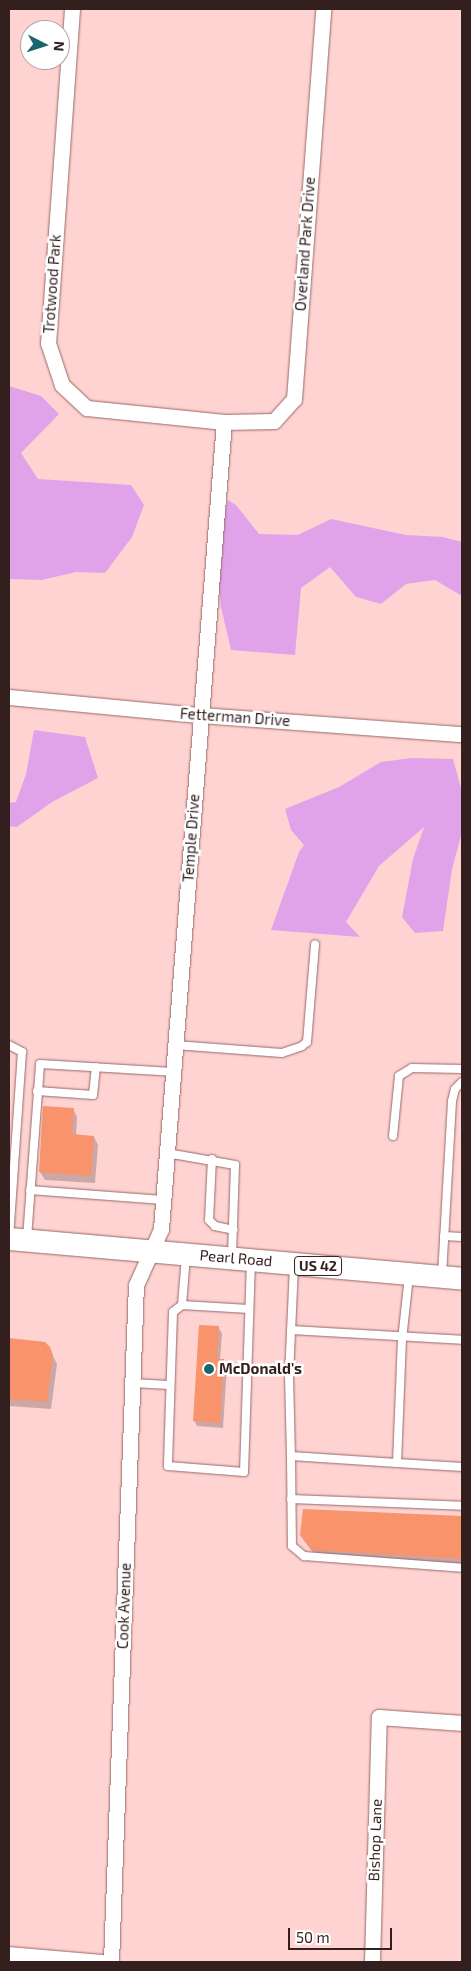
<!DOCTYPE html>
<html>
<head>
<meta charset="utf-8">
<style>
  body { margin:0 }
  #map { position:relative; width:471px; height:1971px; overflow:hidden; background:#fed3d1; font-family:"Exo 2",sans-serif }
  div>[style] { position:absolute }
  [style*='--x'] { left:calc(var(--x)*1px); top:calc(var(--y)*1px); width:calc(var(--w)*1px); rotate:calc(var(--a)*1deg) }
  .green>* { inset:0; background:#e0a3ea }
  .shadow>* { inset:0; background:#0003 }
  .building>* { inset:0; background:#f8936b }
  .roads { filter:drop-shadow(0 0 1px #976967) drop-shadow(0 0 1px #976967) }
  .service>* { height:8px; margin:-4px; padding:0 4px; transform-origin:4px; border-radius:4px; background:#fff }
  .minor>* { height:15px; margin:-7.5px; padding:0 7.5px; transform-origin:7.5px; border-radius:7.5px; background:#fff }
  .primary>* { height:22px; margin:-11px; padding:0 11px; transform-origin:11px; border-radius:11px; background:#fff }
  .dots>* { width:14px; height:14px; translate:-50% -50%; box-sizing:border-box; border:2px solid #fff; border-radius:50% }
  span { translate:-50% -50%; white-space:nowrap; text-align:center; line-height:1.15; -webkit-text-stroke:5px #fff; paint-order:stroke }
  .shield-label span { padding:1px 4px; background:#fff; border:1px solid; border-radius:4px; -webkit-text-stroke-width:0 }
  .shield-label { font-size:14px; color:#321f1e; font-weight:700 }
  .street-label { font-size:15px; color:#321f1e }
  .poi-label { font-size:15px; color:#321f1e; font-weight:700 }
  .left { translate:0 -50%; text-align:left }
  .frame { position:absolute; inset:0; border:10px solid #321f1e; pointer-events:none }
  .north { position:absolute; left:20px; top:20px; width:50px; height:50px; box-sizing:border-box; background:#fff; border:1px solid #ada5a5; border-radius:50%; rotate:95deg; font-size:14px; font-weight:700; line-height:20px; text-align:center; color:#321f1e }
  .north::after { content:''; display:block; margin:auto; width:18px; height:22px; background:#19676c; clip-path:polygon(50% 0,100% 100%,50% 72%,0 100%) }
  .scale { position:absolute; left:288px; top:1928px; width:104px; height:22px; box-sizing:border-box; border:2px solid #321f1e; border-top:0; padding-left:6px; font-size:15px; line-height:18px; white-space:nowrap; color:#321f1e; -webkit-text-stroke:4px #fff; paint-order:stroke }
</style>
</head>
<body>
<div id="map">
  <div class="green">
    <i style="clip-path:polygon(9px 386px,41px 396px,59px 414px,21px 453px,38px 479px,131px 485px,144px 505px,132px 537px,105px 573px,76px 572px,42px 580px,9px 579px)"></i>
    <i style="clip-path:polygon(228px 500px,236px 505px,259px 534px,298px 535px,331px 519px,406px 535px,443px 537px,462px 542px,462px 596px,435px 580px,406px 584px,381px 604px,356px 597px,330px 567px,301px 588px,295px 655px,231px 650px,221px 607px,215px 555px)"></i>
    <i style="clip-path:polygon(34px 730px,85px 737px,98px 778px,52px 802px,17px 827px,9px 826px,9px 803px,16px 802px,26px 774px)"></i>
    <i style="clip-path:polygon(412px 758px,453px 759px,462px 792px,462px 832px,452px 869px,443px 931px,415px 933px,402px 917px,413px 859px,424px 827px,379px 866px,346px 922px,360px 937px,271px 930px,299px 852px,304px 845px,291px 830px,285px 809px,339px 787px,381px 762px)"></i>
  </div>
  <div class="shadow">
    <i style="clip-path:polygon(73px 1109px,77px 1117px,76px 1136px,94px 1137px,98px 1145px,95px 1183px,45px 1180px,40px 1172px)"></i>
    <i style="clip-path:polygon(219px 1328px,222px 1334px,220px 1360px,227px 1366px,223px 1428px,197px 1426px,194px 1420px)"></i>
    <i style="clip-path:polygon(9px 1339px,44px 1343px,49px 1348px,57px 1364px,51px 1409px,9px 1406px)"></i>
    <i style="clip-path:polygon(304px 1510px,462px 1517px,462px 1564px,316px 1556px,305px 1541px)"></i>
  </div>
  <div class="building">
    <i style="clip-path:polygon(43px 1106px,74px 1108px,72px 1134px,94px 1136px,91px 1176px,39px 1172px)"></i>
    <i style="clip-path:polygon(199px 1325px,219px 1326px,217px 1359px,224px 1359px,220px 1423px,193px 1421px)"></i>
    <i style="clip-path:polygon(9px 1338px,45px 1342px,50px 1347px,53px 1355px,47px 1402px,9px 1399px)"></i>
    <i style="clip-path:polygon(303px 1509px,462px 1516px,462px 1559px,311px 1550px,300px 1535px)"></i>
  </div>
  <div class="roads">
    <div class="service">
      <i style="--x:9;--y:1045;--w:15;--a:28"></i>
      <i style="--x:22;--y:1052;--w:185;--a:94"></i>
      <i style="--x:175;--y:1045;--w:107;--a:4.3"></i>
      <i style="--x:282;--y:1053;--w:21;--a:-19"></i>
      <i style="--x:302;--y:1046;--w:6;--a:-39"></i>
      <i style="--x:307;--y:1042;--w:98;--a:-85.3"></i>
      <i style="--x:37;--y:1091;--w:56;--a:4.1"></i>
      <i style="--x:93;--y:1095;--w:28;--a:-84"></i>
      <i style="--x:393;--y:1136;--w:60;--a:-84.3"></i>
      <i style="--x:399;--y:1076;--w:15;--a:-32"></i>
      <i style="--x:412;--y:1068;--w:50;--a:1.1"></i>
      <i style="--x:167;--y:1153;--w:69;--a:10"></i>
      <i style="--x:235;--y:1165;--w:91;--a:91.9"></i>
      <i style="--x:212;--y:1159;--w:61;--a:92.8"></i>
      <i style="--x:209;--y:1220;--w:8;--a:45"></i>
      <i style="--x:215;--y:1226;--w:19;--a:12"></i>
      <i style="--x:30;--y:1190;--w:133;--a:4.3"></i>
      <i style="--x:444;--y:1236;--w:18;--a:3"></i>
      <i style="--x:27;--y:1238;--w:174;--a:-85.7"></i>
      <i style="--x:40;--y:1064;--w:133;--a:3.4"></i>
      <i style="--x:186;--y:1256;--w:49;--a:94.7"></i>
      <i style="--x:182;--y:1305;--w:11;--a:142"></i>
      <i style="--x:173;--y:1312;--w:154;--a:91.9"></i>
      <i style="--x:168;--y:1466;--w:76;--a:4.5"></i>
      <i style="--x:244;--y:1472;--w:211;--a:-88.1"></i>
      <i style="--x:294;--y:1266;--w:109;--a:92.6"></i>
      <i style="--x:289;--y:1375;--w:81;--a:88.6"></i>
      <i style="--x:291;--y:1456;--w:106;--a:3.8"></i>
      <i style="--x:397;--y:1463;--w:123;--a:-87.7"></i>
      <i style="--x:402;--y:1340;--w:64;--a:-83.8"></i>
      <i style="--x:442;--y:1275;--w:174;--a:-86.7"></i>
      <i style="--x:452;--y:1101;--w:12;--a:-76"></i>
      <i style="--x:455;--y:1089;--w:10;--a:-45"></i>
      <i style="--x:182;--y:1305;--w:67;--a:3.4"></i>
      <i style="--x:291;--y:1330;--w:171;--a:3.3"></i>
      <i style="--x:132;--y:1383;--w:37;--a:3"></i>
      <i style="--x:291;--y:1456;--w:90;--a:89.4"></i>
      <i style="--x:292;--y:1546;--w:16;--a:40"></i>
      <i style="--x:304;--y:1556;--w:158;--a:4.3"></i>
      <i style="--x:397;--y:1463;--w:65;--a:3.5"></i>
      <i style="--x:291;--y:1499;--w:171;--a:2.3"></i>
    </div>
    <div class="minor">
      <i style="--x:72;--y:9;--w:335;--a:94.1"></i>
      <i style="--x:48;--y:343;--w:44;--a:71.6"></i>
      <i style="--x:62;--y:385;--w:34;--a:43"></i>
      <i style="--x:87;--y:408;--w:138;--a:5.8"></i>
      <i style="--x:224;--y:422;--w:50;--a:-1.1"></i>
      <i style="--x:274;--y:421;--w:30;--a:-48"></i>
      <i style="--x:294;--y:399;--w:391;--a:-85.7"></i>
      <i style="--x:9;--y:697;--w:193;--a:5.4"></i>
      <i style="--x:201;--y:715;--w:262;--a:4.2"></i>
      <i style="--x:9;--y:1954;--w:94;--a:4.9"></i>
      <i style="--x:111;--y:1962;--w:677;--a:-87.89"></i>
      <i style="--x:136;--y:1285;--w:61;--a:-65.9"></i>
      <i style="--x:161;--y:1229;--w:809;--a:-85.54"></i>
      <i style="--x:372;--y:1962;--w:245;--a:-88.4"></i>
      <i style="--x:379;--y:1717;--w:83;--a:4.1"></i>
    </div>
    <div class="primary">
      <i style="--x:9;--y:1239;--w:455;--a:5"></i>
    </div>
  </div>
  <div class="dots">
    <i style="left:209px;top:1369px;background:#19676c"></i>
  </div>
  <div class="shield-label">
    <span style="left:318px;top:1266px">US 42</span>
  </div>
  <div class="street-label">
    <span style="left:305px;top:244px;rotate:-86deg">Overland Park Drive</span>
    <span style="left:52px;top:284px;rotate:-86deg">Trotwood Park</span>
    <span style="left:235px;top:717px;rotate:4deg">Fetterman Drive</span>
    <span style="left:191px;top:838px;rotate:-86deg">Temple Drive</span>
    <span style="left:236px;top:1258px;rotate:5deg">Pearl Road</span>
    <span style="left:124px;top:1606px;rotate:-88deg">Cook Avenue</span>
    <span style="left:375px;top:1840px;rotate:-88deg">Bishop Lane</span>
  </div>
  <div class="poi-label">
    <span class="left" style="left:219px;top:1369px">McDonald's</span>
  </div>
  <div class="frame"></div>
  <div class="north">N</div>
  <div class="scale">50 m</div>
</div>
</body>
</html>
